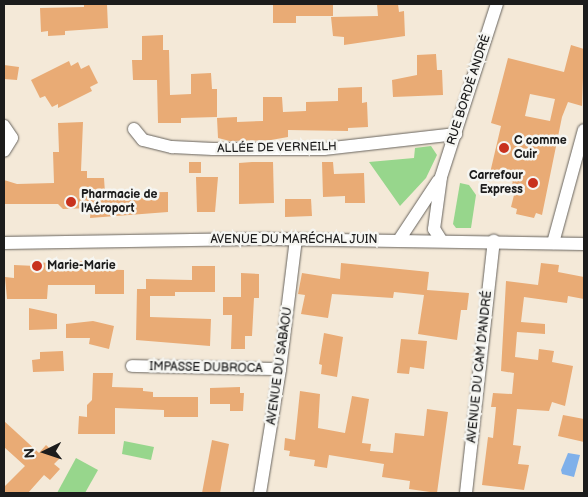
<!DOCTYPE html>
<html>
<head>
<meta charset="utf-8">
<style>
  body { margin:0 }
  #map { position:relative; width:588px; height:497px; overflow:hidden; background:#f4e9d8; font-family:"Balsamiq Sans",sans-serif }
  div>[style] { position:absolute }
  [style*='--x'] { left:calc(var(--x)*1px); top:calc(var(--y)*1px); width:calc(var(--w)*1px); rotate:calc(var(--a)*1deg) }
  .green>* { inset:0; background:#97d68c }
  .water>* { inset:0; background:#7fb0ea }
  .building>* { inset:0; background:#e9ab75 }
  .roads { filter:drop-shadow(0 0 1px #68645e) drop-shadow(0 0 1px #68645e) }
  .street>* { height:12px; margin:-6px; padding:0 6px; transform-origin:6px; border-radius:6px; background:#fff }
  .dots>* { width:14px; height:14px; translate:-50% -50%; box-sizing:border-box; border:2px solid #f6f6f2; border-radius:50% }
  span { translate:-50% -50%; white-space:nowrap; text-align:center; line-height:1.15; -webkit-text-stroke:5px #f6f6f2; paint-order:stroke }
  .street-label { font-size:12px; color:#1c1c1c }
  .poi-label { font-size:12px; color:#1c1c1c; font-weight:700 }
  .left { translate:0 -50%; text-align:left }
  .right { translate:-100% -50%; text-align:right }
  .frame { position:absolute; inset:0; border:5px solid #1c1c1c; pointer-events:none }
  .north { position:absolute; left:20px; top:427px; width:50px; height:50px; -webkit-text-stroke:4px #f6f6f2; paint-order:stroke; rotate:266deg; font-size:14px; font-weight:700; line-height:20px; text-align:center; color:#1c1c1c }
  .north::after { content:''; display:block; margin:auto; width:18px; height:22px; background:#1c1c1c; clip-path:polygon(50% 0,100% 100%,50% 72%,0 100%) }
</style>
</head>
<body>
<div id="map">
  <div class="green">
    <i style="clip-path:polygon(431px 146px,437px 155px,426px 178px,400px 206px,369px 162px,414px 158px,415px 148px)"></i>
    <i style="clip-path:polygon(460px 183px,469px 185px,476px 195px,471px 228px,456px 228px,453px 224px)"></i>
    <i style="clip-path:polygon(124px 441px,154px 447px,151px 460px,122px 454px)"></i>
    <i style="clip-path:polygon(76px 458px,98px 470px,85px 493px,57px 493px)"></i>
  </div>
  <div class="water">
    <i style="clip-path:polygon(568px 453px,580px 455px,574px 477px,562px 474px,561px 470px)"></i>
  </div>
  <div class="building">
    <i style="clip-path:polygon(84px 4px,107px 4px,108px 28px,65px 31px,65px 35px,48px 36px,48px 31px,41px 32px,40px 8px,84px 7px)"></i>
    <i style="clip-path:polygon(273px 4px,333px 4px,333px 16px,296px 16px,296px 23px,273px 23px)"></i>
    <i style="clip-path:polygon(377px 4px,398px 4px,399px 12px,404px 11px,405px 36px,344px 45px,344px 37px,333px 36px,331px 17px,378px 16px)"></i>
    <i style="clip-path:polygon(163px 35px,163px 50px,169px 50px,170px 95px,191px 94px,191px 74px,211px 73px,212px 89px,217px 89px,217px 117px,181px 118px,181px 123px,158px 123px,157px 80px,133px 80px,132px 60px,142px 60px,142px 36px)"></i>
    <i style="clip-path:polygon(evenodd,571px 45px,584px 49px,582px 106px,568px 102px,562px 117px,542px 215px,536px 213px,534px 218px,516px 214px,517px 209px,511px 207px,516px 187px,512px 186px,513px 179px,490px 173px,501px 126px,491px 123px,508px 58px,564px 72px,571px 45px,530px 94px,555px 99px,550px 121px,525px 116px,530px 94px)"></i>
    <i style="clip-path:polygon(436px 54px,437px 70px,442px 70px,443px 95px,393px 97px,392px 80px,417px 75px,417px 55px)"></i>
    <i style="clip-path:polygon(69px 61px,71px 66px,78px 62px,81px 69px,89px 65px,98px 83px,90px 87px,92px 91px,58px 108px,58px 104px,52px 107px,45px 96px,40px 98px,31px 80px)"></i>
    <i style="clip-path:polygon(4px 65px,19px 67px,17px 80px,4px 79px)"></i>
    <i style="clip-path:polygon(362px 87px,362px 103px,367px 102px,368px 127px,348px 128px,348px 131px,288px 130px,288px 137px,271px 140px,230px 141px,218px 138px,217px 118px,237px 117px,237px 122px,263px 121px,263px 97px,282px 97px,283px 112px,306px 111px,306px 102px,338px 101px,338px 88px)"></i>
    <i style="clip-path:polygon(83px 122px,81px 171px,87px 171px,87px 178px,104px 178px,105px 193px,168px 192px,168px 212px,90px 218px,91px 208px,63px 209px,58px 204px,4px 204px,4px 180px,17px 184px,54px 183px,53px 152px,59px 152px,58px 123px)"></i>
    <i style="clip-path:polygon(189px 162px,201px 162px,201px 173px,189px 173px)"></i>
    <i style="clip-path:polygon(252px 162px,273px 162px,274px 203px,239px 204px,239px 163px)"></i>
    <i style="clip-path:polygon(322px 162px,333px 162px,334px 174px,364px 173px,365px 203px,345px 203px,345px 196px,323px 197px)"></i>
    <i style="clip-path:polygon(196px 177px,218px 177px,215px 212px,197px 212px)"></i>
    <i style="clip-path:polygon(285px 199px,311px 199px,312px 216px,285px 217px)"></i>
    <i style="clip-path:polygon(84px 261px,82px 269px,124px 270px,124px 294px,95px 294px,95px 285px,48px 285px,47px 299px,7px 299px,5px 277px,14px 278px,14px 265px,36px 266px,36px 263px)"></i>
    <i style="clip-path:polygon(341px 263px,429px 272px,427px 290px,469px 293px,467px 310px,461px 310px,457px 340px,418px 334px,424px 295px,394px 292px,393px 298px,332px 294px,328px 318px,301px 314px,305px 295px,298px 294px,302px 273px,340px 279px)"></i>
    <i style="clip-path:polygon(541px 263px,559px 265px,558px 272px,584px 277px,584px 299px,568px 296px,567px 303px,524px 297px,521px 322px,545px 324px,545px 334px,517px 332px,515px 357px,538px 360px,539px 349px,554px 351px,552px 362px,573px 366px,565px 406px,552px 402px,549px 411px,517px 409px,513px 445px,521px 446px,518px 464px,529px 465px,524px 490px,482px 485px,488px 437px,493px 438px,496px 407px,491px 407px,493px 393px,512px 394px,514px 373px,501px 371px,506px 281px,538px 285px)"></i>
    <i style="clip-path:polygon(192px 266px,215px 266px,215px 292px,175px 292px,175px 296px,150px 296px,150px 317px,211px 319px,210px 346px,136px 340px,137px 289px,146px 289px,146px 279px,192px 280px)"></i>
    <i style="clip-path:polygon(241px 273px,259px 274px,259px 298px,254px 298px,252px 336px,245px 336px,245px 349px,231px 349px,232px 315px,223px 315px,223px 297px,241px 297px)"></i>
    <i style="clip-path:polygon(29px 308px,57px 314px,57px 329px,29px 330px)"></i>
    <i style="clip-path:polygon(93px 321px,114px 326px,109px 349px,89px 344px,90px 338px,66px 338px,66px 324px)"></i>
    <i style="clip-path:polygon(324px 333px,343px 337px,337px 377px,321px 374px,322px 365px,319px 364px)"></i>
    <i style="clip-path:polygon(401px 339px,427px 341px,424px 369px,410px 367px,409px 374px,397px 373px)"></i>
    <i style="clip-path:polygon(63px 351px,64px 371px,33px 372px,32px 360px,40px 359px,40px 352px)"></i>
    <i style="clip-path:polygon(93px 373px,113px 373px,112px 387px,143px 388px,143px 391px,153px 392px,153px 397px,198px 397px,198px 417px,164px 417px,164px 410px,115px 408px,115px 434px,78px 434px,79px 416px,87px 417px,87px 405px,92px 400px)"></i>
    <i style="clip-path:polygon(240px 387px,240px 393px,244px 393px,243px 411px,230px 411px,230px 404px,210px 404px,210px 388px)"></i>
    <i style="clip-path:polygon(300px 391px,320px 394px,318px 428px,345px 433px,352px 396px,369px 399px,362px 443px,371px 444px,370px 451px,393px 453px,395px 433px,424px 436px,427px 409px,448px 412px,437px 493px,409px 489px,410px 481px,382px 477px,384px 464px,329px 455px,327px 468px,314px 466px,315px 460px,289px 456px,290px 451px,284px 450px,285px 438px,295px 440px)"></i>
    <i style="clip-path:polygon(563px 415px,584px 419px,584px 442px,558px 436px)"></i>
    <i style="clip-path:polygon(4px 421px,39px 453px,46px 445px,60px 458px,54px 464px,60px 469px,50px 480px,44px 475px,28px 493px,4px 493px,4px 487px,25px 466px,4px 447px)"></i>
    <i style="clip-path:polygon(212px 440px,229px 444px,220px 493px,202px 493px)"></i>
  </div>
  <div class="roads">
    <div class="street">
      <i style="--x:4;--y:126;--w:14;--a:56"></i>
      <i style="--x:12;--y:138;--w:15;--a:122"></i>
      <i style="--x:134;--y:129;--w:14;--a:51"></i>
      <i style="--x:143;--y:140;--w:30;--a:14"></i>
      <i style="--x:172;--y:147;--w:41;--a:2.8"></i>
      <i style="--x:213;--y:149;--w:111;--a:0"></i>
      <i style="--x:324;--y:149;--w:133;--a:-6.5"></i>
      <i style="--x:399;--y:240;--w:71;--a:-56.5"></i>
      <i style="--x:441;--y:240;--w:13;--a:-122"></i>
      <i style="--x:434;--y:229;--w:52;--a:-82.3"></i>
      <i style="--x:441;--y:177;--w:182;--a:-72.1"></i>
      <i style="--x:4;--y:243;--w:266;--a:-0.9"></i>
      <i style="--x:270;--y:239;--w:314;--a:0.9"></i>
      <i style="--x:553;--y:243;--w:117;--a:-74.7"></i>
      <i style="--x:132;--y:366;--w:148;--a:1.2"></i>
      <i style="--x:260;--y:493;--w:126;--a:-80.8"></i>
      <i style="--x:280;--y:369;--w:131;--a:-83"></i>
      <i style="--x:466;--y:493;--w:254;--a:-83.7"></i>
    </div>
  </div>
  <div class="dots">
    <i style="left:504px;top:148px;background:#c8321e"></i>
    <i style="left:533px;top:183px;background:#c8321e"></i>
    <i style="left:71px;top:202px;background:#c8321e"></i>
    <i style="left:37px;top:266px;background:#c8321e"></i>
  </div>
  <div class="street-label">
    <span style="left:469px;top:90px;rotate:-72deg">RUE BORDÉ ANDRÉ</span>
    <span style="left:277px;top:148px;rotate:-1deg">ALLÉE DE VERNEILH</span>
    <span style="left:294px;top:240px">AVENUE DU MARÉCHAL JUIN</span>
    <span style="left:280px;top:366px;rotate:-82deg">AVENUE DU SABAOU</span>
    <span style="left:480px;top:367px;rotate:-84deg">AVENUE DU CAM D'ANDRÉ</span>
    <span style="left:206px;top:368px;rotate:1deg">IMPASSE DUBROCA</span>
  </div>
  <div class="poi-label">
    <span class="left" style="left:514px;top:148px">C comme<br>Cuir</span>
    <span class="right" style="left:523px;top:183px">Carrefour<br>Express</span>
    <span class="left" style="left:81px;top:202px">Pharmacie de<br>l'Aéroport</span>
    <span class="left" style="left:47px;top:266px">Marie-Marie</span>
  </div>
  <div class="frame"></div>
  <div class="north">N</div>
</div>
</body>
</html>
